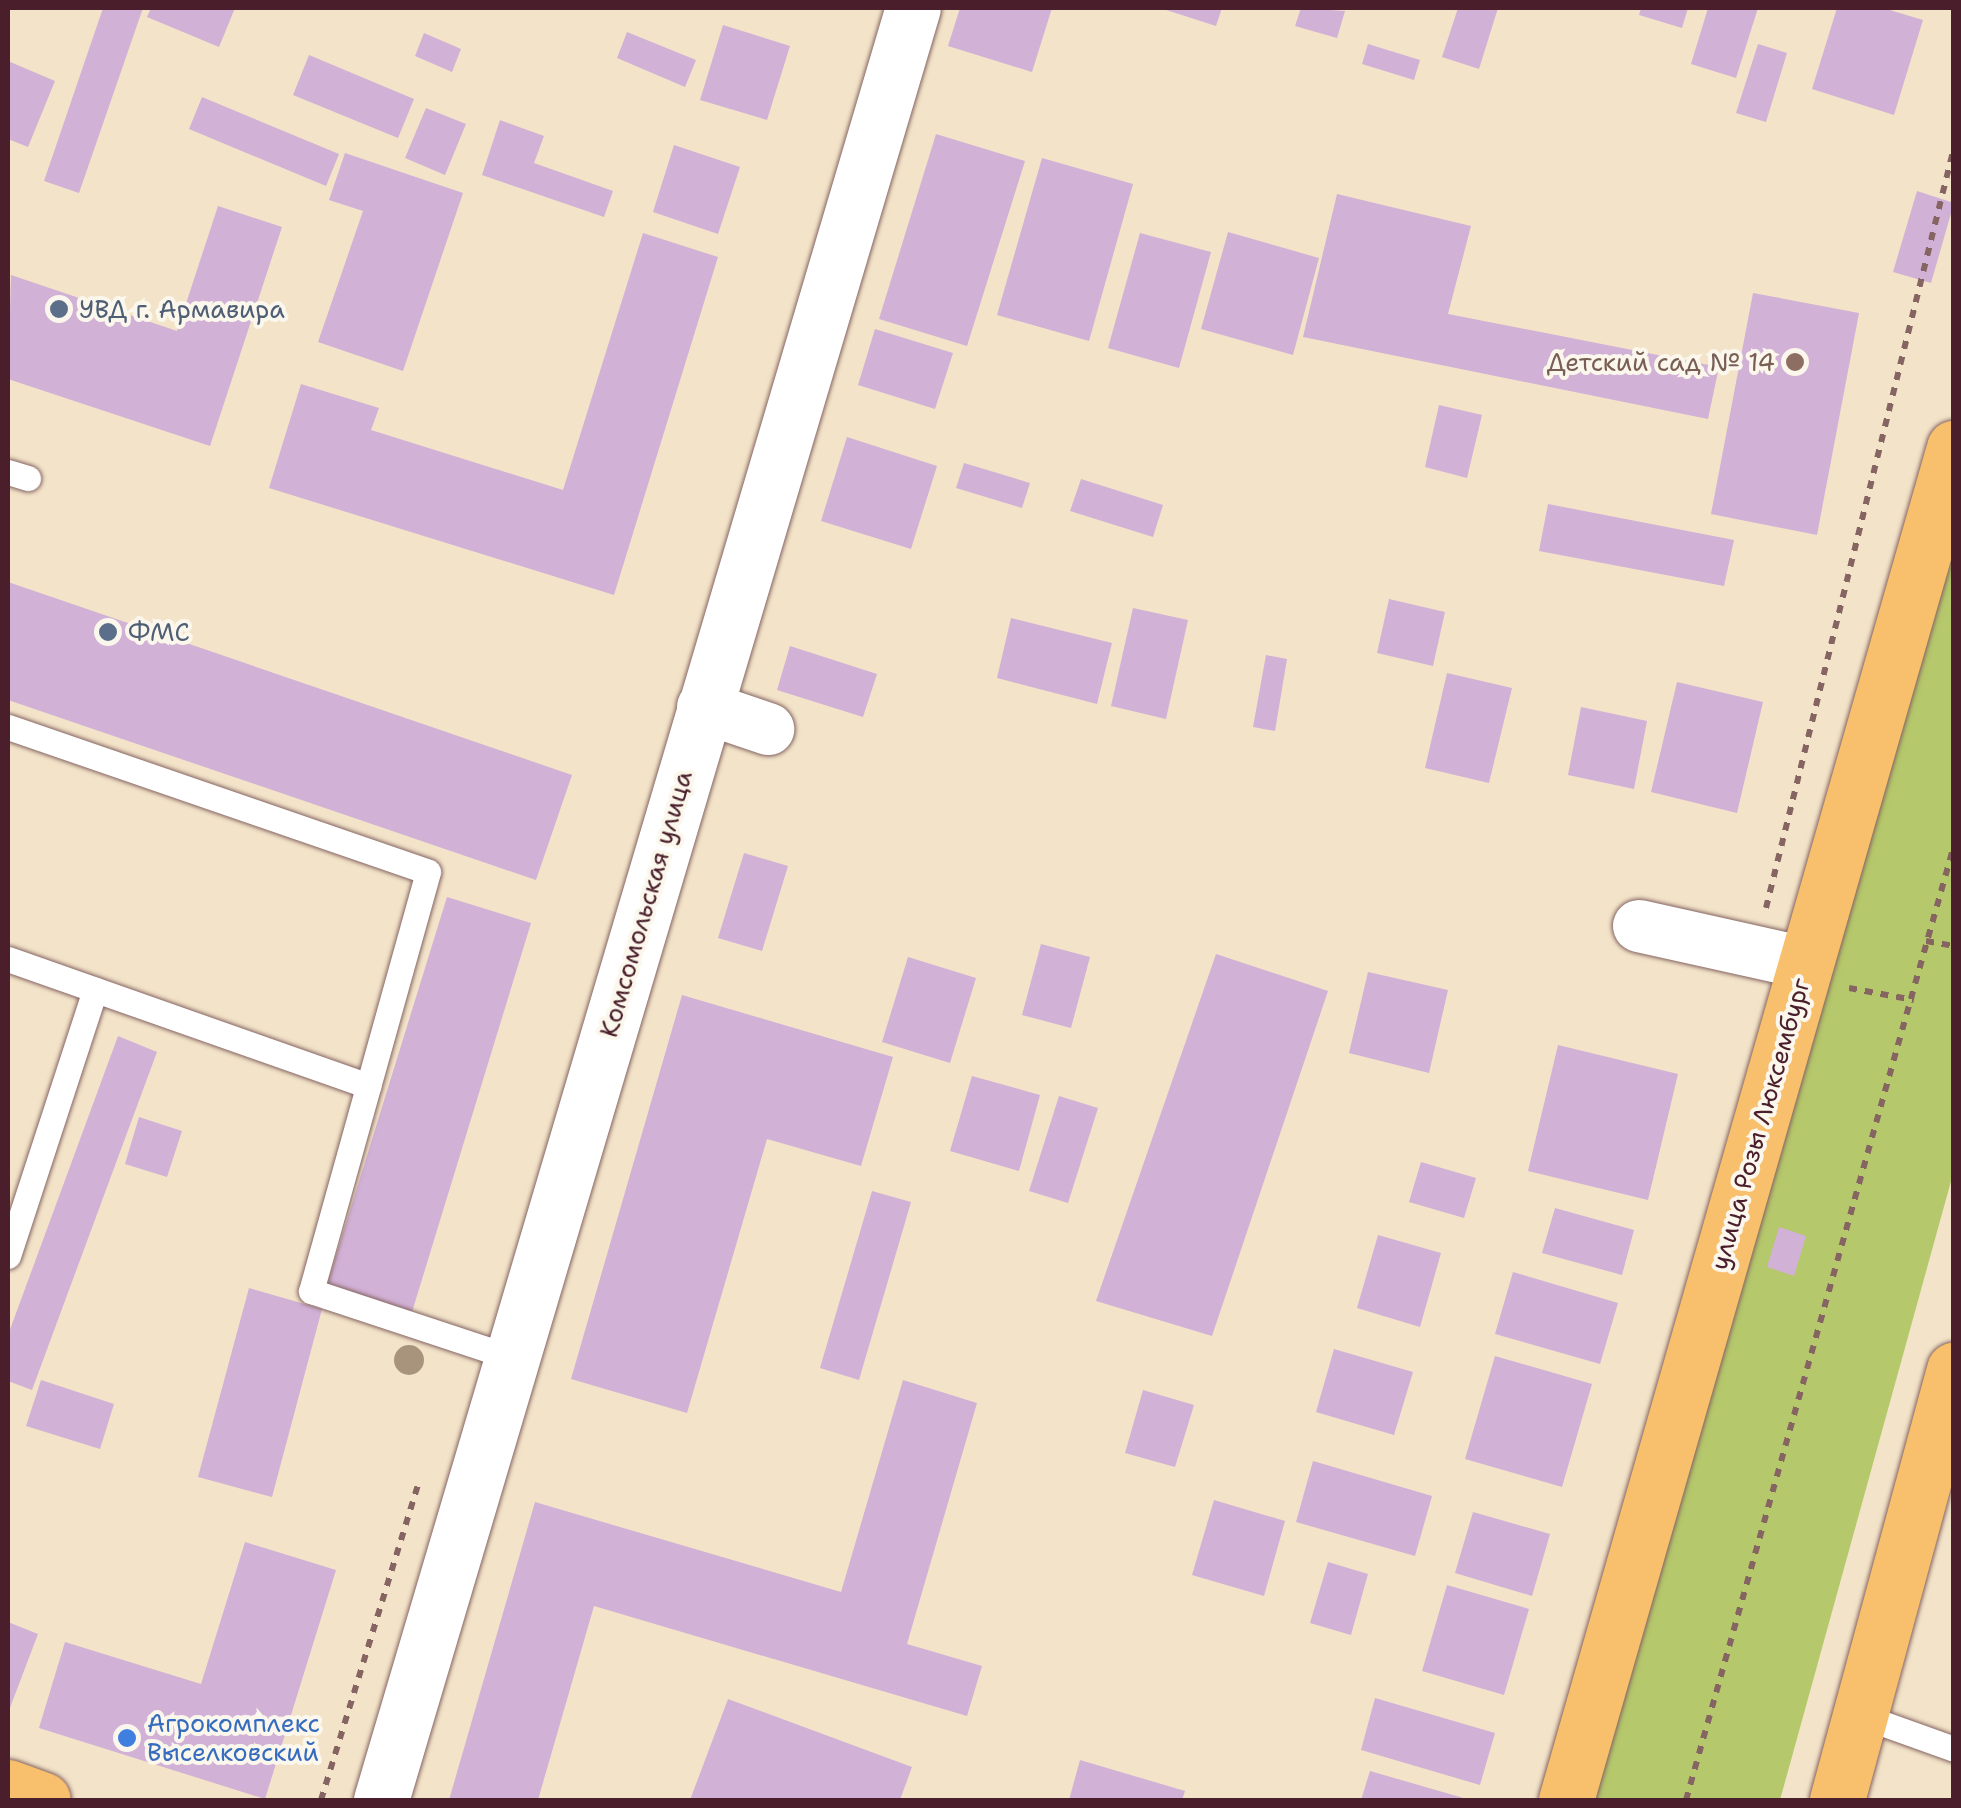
<!DOCTYPE html>
<html>
<head>
<meta charset="utf-8">
<style>
  body { margin:0 }
  #map { position:relative; width:1961px; height:1808px; overflow:hidden; background:#f3e4c9; font-family:"Shantell Sans",sans-serif }
  div>[style] { position:absolute }
  [style*='--x'] { left:calc(var(--x)*1px); top:calc(var(--y)*1px); width:calc(var(--w)*1px); rotate:calc(var(--a)*1deg) }
  .green>* { inset:0; background:#b5c86b }
  .building>* { inset:0; background:#d1b1d6 }
  .path>* { height:6px; margin-top:-3px; transform-origin:0; background:repeating-linear-gradient(90deg,#856462 0 8px,transparent 0 16px) }
  .roads { filter:drop-shadow(0 0 2px #856462) drop-shadow(0 0 2px #856462) }
  .service>* { height:25px; margin:-12.5px; padding:0 12.5px; transform-origin:12.5px; border-radius:12.5px; background:#fff }
  .minor>* { height:52px; margin:-26px; padding:0 26px; transform-origin:26px; border-radius:26px; background:#fff }
  .tertiary>* { height:55px; margin:-27.5px; padding:0 27.5px; transform-origin:27.5px; border-radius:27.5px; background:#fff }
  .primary>* { height:55px; margin:-27.5px; padding:0 27.5px; transform-origin:27.5px; border-radius:27.5px; background:#f8bf6c }
  .trees>* { width:30px; height:30px; margin:-15px; border-radius:50%; background:#a8947d }
  .dots>* { width:28px; height:28px; translate:-50% -50%; box-sizing:border-box; border:5px solid #fbf7ec; border-radius:50% }
  span { translate:-50% -50%; white-space:nowrap; text-align:center; line-height:1.15; -webkit-text-stroke:8px #fbf7ec; paint-order:stroke }
  .service-label { font-size:25px; color:#4e5e75 }
  .left { translate:0 -50%; text-align:left }
  .education-label { font-size:25px; color:#785e54 }
  .right { translate:-100% -50%; text-align:right }
  .street-label { font-size:25px; color:#4a1f2b }
  .shop-label { font-size:25px; color:#366cbe }
  .frame { position:absolute; inset:0; border:10px solid #4a1f2b; pointer-events:none }
</style>
</head>
<body>
<div id="map">
  <div class="green">
    <i style="clip-path:polygon(1953px 515px,1953px 1174px,1780px 1800px,1581px 1800px)"></i>
  </div>
  <div class="building">
    <i style="clip-path:polygon(103px 8px,143px 8px,79px 193px,44px 181px)"></i>
    <i style="clip-path:polygon(151px 8px,235px 8px,219px 47px,147px 17px)"></i>
    <i style="clip-path:polygon(960px 8px,1052px 8px,1032px 72px,948px 46px)"></i>
    <i style="clip-path:polygon(1160px 8px,1222px 8px,1216px 26px)"></i>
    <i style="clip-path:polygon(1301px 8px,1345px 11px,1337px 38px,1295px 26px)"></i>
    <i style="clip-path:polygon(1458px 8px,1498px 8px,1479px 69px,1442px 57px)"></i>
    <i style="clip-path:polygon(1641px 8px,1688px 8px,1682px 28px,1639px 15px)"></i>
    <i style="clip-path:polygon(1708px 8px,1758px 8px,1736px 78px,1691px 64px)"></i>
    <i style="clip-path:polygon(1837px 8px,1883px 8px,1923px 20px,1894px 115px,1812px 89px)"></i>
    <i style="clip-path:polygon(723px 25px,790px 46px,767px 120px,700px 100px)"></i>
    <i style="clip-path:polygon(627px 32px,696px 60px,685px 87px,617px 58px)"></i>
    <i style="clip-path:polygon(424px 33px,461px 49px,452px 72px,415px 56px)"></i>
    <i style="clip-path:polygon(1368px 44px,1420px 60px,1414px 80px,1362px 64px)"></i>
    <i style="clip-path:polygon(1758px 44px,1787px 53px,1766px 122px,1736px 113px)"></i>
    <i style="clip-path:polygon(309px 55px,414px 99px,398px 138px,293px 95px)"></i>
    <i style="clip-path:polygon(8px 61px,55px 81px,28px 147px,8px 139px)"></i>
    <i style="clip-path:polygon(202px 97px,339px 154px,326px 186px,189px 129px)"></i>
    <i style="clip-path:polygon(426px 108px,466px 124px,445px 175px,405px 158px)"></i>
    <i style="clip-path:polygon(500px 120px,544px 136px,534px 163px,613px 191px,604px 217px,482px 175px)"></i>
    <i style="clip-path:polygon(936px 134px,1025px 161px,967px 346px,879px 319px)"></i>
    <i style="clip-path:polygon(674px 145px,740px 167px,718px 234px,653px 212px)"></i>
    <i style="clip-path:polygon(345px 153px,463px 193px,403px 371px,318px 342px,363px 211px,329px 200px)"></i>
    <i style="clip-path:polygon(1042px 158px,1133px 184px,1089px 341px,997px 315px)"></i>
    <i style="clip-path:polygon(1917px 191px,1954px 203px,1931px 283px,1893px 272px)"></i>
    <i style="clip-path:polygon(1337px 194px,1471px 226px,1448px 314px,1719px 367px,1708px 419px,1303px 337px)"></i>
    <i style="clip-path:polygon(218px 206px,282px 227px,210px 446px,8px 379px,11px 275px,177px 331px)"></i>
    <i style="clip-path:polygon(1228px 232px,1319px 258px,1293px 355px,1201px 329px)"></i>
    <i style="clip-path:polygon(643px 233px,718px 257px,614px 595px,269px 488px,301px 384px,379px 408px,371px 430px,563px 490px)"></i>
    <i style="clip-path:polygon(1140px 233px,1211px 252px,1179px 368px,1108px 348px)"></i>
    <i style="clip-path:polygon(1753px 293px,1859px 313px,1817px 535px,1711px 514px)"></i>
    <i style="clip-path:polygon(875px 329px,953px 353px,935px 409px,858px 385px)"></i>
    <i style="clip-path:polygon(1439px 405px,1482px 415px,1467px 478px,1425px 467px)"></i>
    <i style="clip-path:polygon(847px 437px,937px 466px,911px 549px,821px 521px)"></i>
    <i style="clip-path:polygon(964px 463px,1030px 483px,1022px 508px,956px 488px)"></i>
    <i style="clip-path:polygon(1081px 479px,1163px 505px,1153px 537px,1070px 511px)"></i>
    <i style="clip-path:polygon(1548px 504px,1734px 540px,1724px 586px,1539px 551px)"></i>
    <i style="clip-path:polygon(8px 582px,572px 775px,536px 880px,8px 700px)"></i>
    <i style="clip-path:polygon(1389px 599px,1445px 612px,1433px 666px,1377px 653px)"></i>
    <i style="clip-path:polygon(1133px 608px,1188px 620px,1166px 719px,1111px 706px)"></i>
    <i style="clip-path:polygon(1011px 618px,1112px 643px,1097px 704px,997px 678px)"></i>
    <i style="clip-path:polygon(790px 646px,877px 674px,863px 717px,777px 690px)"></i>
    <i style="clip-path:polygon(1266px 655px,1287px 659px,1275px 731px,1253px 727px)"></i>
    <i style="clip-path:polygon(1447px 673px,1512px 688px,1489px 783px,1425px 768px)"></i>
    <i style="clip-path:polygon(1677px 682px,1763px 702px,1737px 813px,1651px 792px)"></i>
    <i style="clip-path:polygon(1581px 707px,1647px 721px,1634px 789px,1568px 775px)"></i>
    <i style="clip-path:polygon(744px 853px,788px 866px,762px 951px,718px 938px)"></i>
    <i style="clip-path:polygon(447px 897px,531px 923px,412px 1312px,327px 1285px)"></i>
    <i style="clip-path:polygon(1041px 944px,1090px 957px,1071px 1028px,1022px 1015px)"></i>
    <i style="clip-path:polygon(1216px 954px,1328px 991px,1212px 1336px,1096px 1301px)"></i>
    <i style="clip-path:polygon(908px 957px,976px 978px,950px 1063px,882px 1042px)"></i>
    <i style="clip-path:polygon(1368px 972px,1448px 990px,1429px 1073px,1349px 1053px)"></i>
    <i style="clip-path:polygon(682px 995px,893px 1057px,861px 1166px,767px 1139px,687px 1413px,571px 1379px)"></i>
    <i style="clip-path:polygon(118px 1036px,157px 1052px,32px 1390px,8px 1381px,8px 1335px)"></i>
    <i style="clip-path:polygon(1558px 1045px,1678px 1074px,1648px 1200px,1528px 1171px)"></i>
    <i style="clip-path:polygon(972px 1076px,1040px 1095px,1019px 1171px,950px 1151px)"></i>
    <i style="clip-path:polygon(1059px 1096px,1098px 1108px,1068px 1203px,1029px 1191px)"></i>
    <i style="clip-path:polygon(139px 1117px,182px 1131px,167px 1177px,125px 1164px)"></i>
    <i style="clip-path:polygon(1421px 1162px,1476px 1178px,1464px 1218px,1409px 1202px)"></i>
    <i style="clip-path:polygon(872px 1191px,911px 1202px,859px 1380px,820px 1368px)"></i>
    <i style="clip-path:polygon(1555px 1208px,1634px 1230px,1622px 1275px,1542px 1253px)"></i>
    <i style="clip-path:polygon(1779px 1227px,1806px 1236px,1794px 1276px,1767px 1267px)"></i>
    <i style="clip-path:polygon(1378px 1235px,1441px 1253px,1420px 1327px,1357px 1308px)"></i>
    <i style="clip-path:polygon(1513px 1272px,1618px 1303px,1600px 1364px,1495px 1334px)"></i>
    <i style="clip-path:polygon(249px 1288px,322px 1309px,272px 1497px,198px 1477px)"></i>
    <i style="clip-path:polygon(1334px 1349px,1413px 1372px,1394px 1435px,1316px 1412px)"></i>
    <i style="clip-path:polygon(1495px 1356px,1592px 1384px,1562px 1487px,1465px 1459px)"></i>
    <i style="clip-path:polygon(41px 1380px,114px 1404px,100px 1449px,26px 1426px)"></i>
    <i style="clip-path:polygon(903px 1380px,977px 1403px,907px 1644px,982px 1666px,967px 1716px,594px 1606px,538px 1800px,449px 1800px,535px 1502px,841px 1592px)"></i>
    <i style="clip-path:polygon(1143px 1390px,1194px 1405px,1175px 1467px,1125px 1453px)"></i>
    <i style="clip-path:polygon(1313px 1461px,1432px 1496px,1415px 1556px,1296px 1522px)"></i>
    <i style="clip-path:polygon(1214px 1500px,1285px 1521px,1264px 1596px,1192px 1575px)"></i>
    <i style="clip-path:polygon(1473px 1512px,1550px 1534px,1532px 1596px,1455px 1573px)"></i>
    <i style="clip-path:polygon(245px 1542px,336px 1570px,265px 1799px,39px 1728px,65px 1642px,201px 1684px)"></i>
    <i style="clip-path:polygon(1328px 1562px,1368px 1574px,1351px 1635px,1310px 1623px)"></i>
    <i style="clip-path:polygon(1447px 1585px,1529px 1609px,1504px 1695px,1422px 1671px)"></i>
    <i style="clip-path:polygon(8px 1622px,38px 1634px,8px 1713px)"></i>
    <i style="clip-path:polygon(1375px 1698px,1495px 1733px,1480px 1785px,1361px 1750px)"></i>
    <i style="clip-path:polygon(728px 1699px,912px 1767px,900px 1800px,690px 1800px)"></i>
    <i style="clip-path:polygon(1080px 1760px,1185px 1791px,1182px 1800px,1069px 1800px)"></i>
    <i style="clip-path:polygon(1370px 1771px,1467px 1799px,1467px 1800px,1361px 1800px)"></i>
  </div>
  <div class="path">
    <i style="--x:1766;--y:908;--w:784;--a:-76.12"></i>
    <i style="--x:1926;--y:941;--w:28;--a:10"></i>
    <i style="--x:1849;--y:988;--w:66;--a:10.5"></i>
    <i style="--x:321;--y:1800;--w:334;--a:-72.9"></i>
    <i style="--x:1686;--y:1800;--w:992;--a:-74.32"></i>
  </div>
  <div class="roads">
    <div class="service">
      <i style="--x:8;--y:472;--w:21;--a:17"></i>
      <i style="--x:8;--y:727;--w:444;--a:19"></i>
      <i style="--x:428;--y:872;--w:435;--a:105.6"></i>
      <i style="--x:311;--y:1291;--w:213;--a:18.3"></i>
      <i style="--x:8;--y:959;--w:382;--a:19.4"></i>
      <i style="--x:8;--y:1256;--w:280;--a:-71.9"></i>
      <i style="--x:1862;--y:1716;--w:98;--a:19.7"></i>
    </div>
    <div class="minor">
      <i style="--x:703;--y:707;--w:69;--a:18.7"></i>
      <i style="--x:1639;--y:926;--w:171;--a:12.5"></i>
    </div>
    <div class="tertiary">
      <i style="--x:381;--y:1800;--w:1869;--a:-73.47"></i>
    </div>
    <div class="primary">
      <i style="--x:8;--y:1787;--w:37;--a:20"></i>
      <i style="--x:1566;--y:1800;--w:1407;--a:-73.99"></i>
      <i style="--x:1837;--y:1800;--w:446;--a:-74.8"></i>
    </div>
  </div>
  <div class="trees">
    <i style="left:409px;top:1360px"></i>
  </div>
  <div class="dots">
    <i style="left:59px;top:309px;background:#5c6f8a"></i>
    <i style="left:1795px;top:362px;background:#8d6e63"></i>
    <i style="left:108px;top:632px;background:#5c6f8a"></i>
    <i style="left:127px;top:1738px;background:#3f7fe0"></i>
  </div>
  <div class="service-label">
    <span class="left" style="left:79px;top:309px">УВД г. Армавира</span>
    <span class="left" style="left:128px;top:632px">ФМС</span>
  </div>
  <div class="education-label">
    <span class="right" style="left:1775px;top:362px">Детский сад № 14</span>
  </div>
  <div class="street-label">
    <span style="left:646px;top:904px;rotate:-74deg">Комсомольская улица</span>
    <span style="left:1760px;top:1124px;rotate:-74deg">улица Розы Люксембург</span>
  </div>
  <div class="shop-label">
    <span class="left" style="left:147px;top:1738px">Агрокомплекс<br>Выселковский</span>
  </div>
  <div class="frame"></div>
</div>
</body>
</html>
